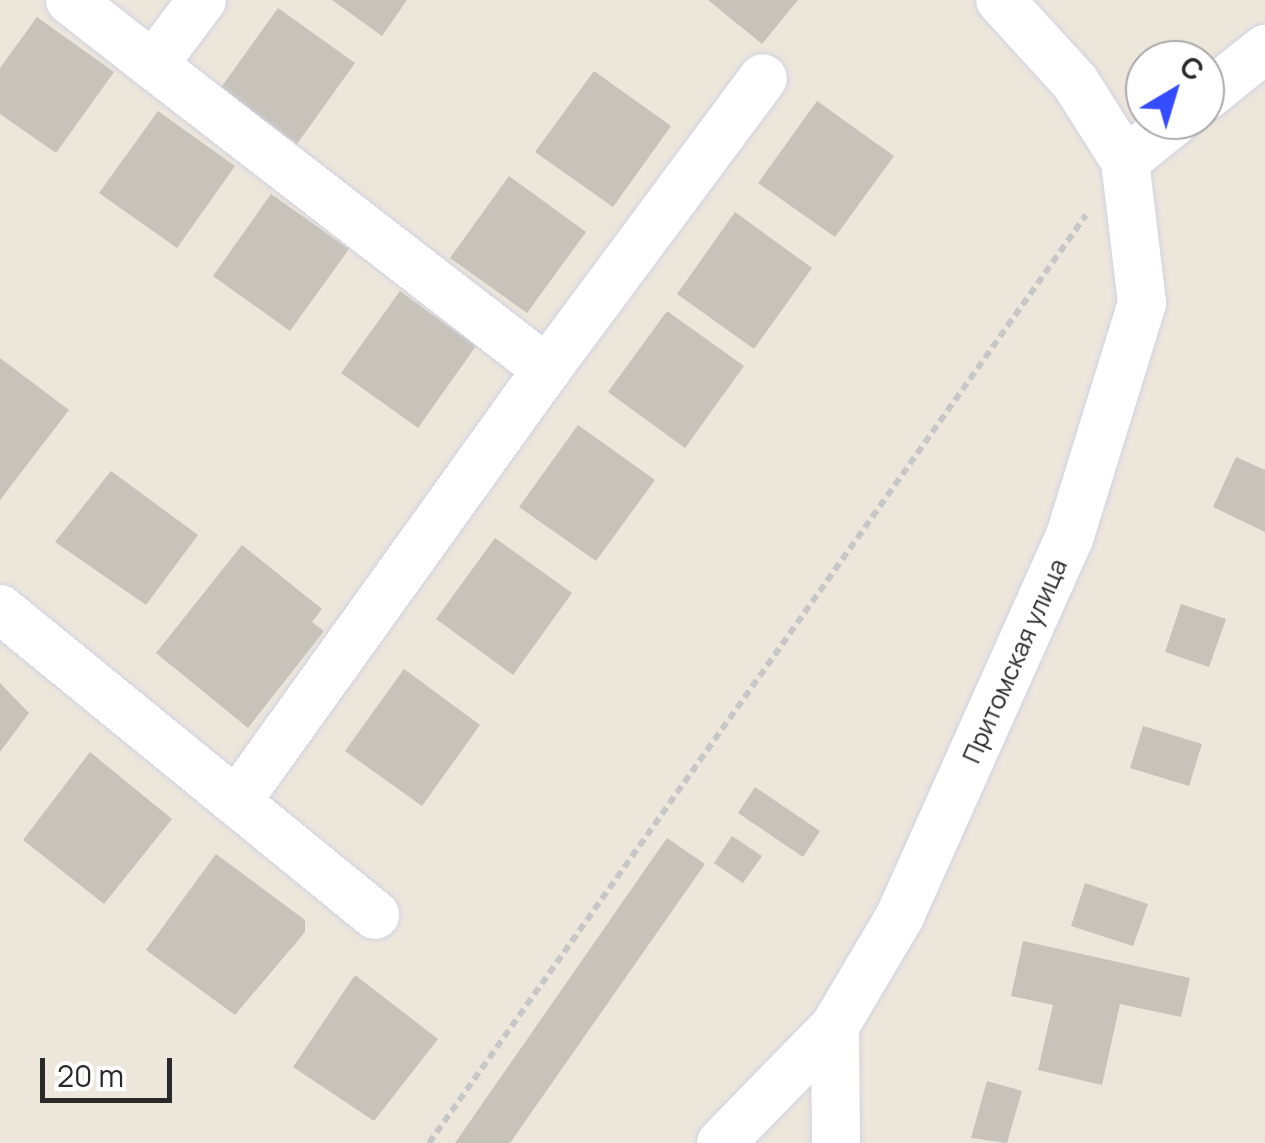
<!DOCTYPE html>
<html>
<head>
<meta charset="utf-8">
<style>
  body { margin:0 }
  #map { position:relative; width:1265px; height:1143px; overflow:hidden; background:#ece6db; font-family:Manrope,sans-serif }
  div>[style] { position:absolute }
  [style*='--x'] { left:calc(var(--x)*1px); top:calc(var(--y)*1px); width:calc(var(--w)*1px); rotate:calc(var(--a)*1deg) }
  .building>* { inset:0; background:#c7c3ba }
  .path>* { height:6px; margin-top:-3px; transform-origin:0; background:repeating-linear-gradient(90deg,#c7c7c7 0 8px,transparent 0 13px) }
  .roads { filter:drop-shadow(0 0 2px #d0d2e3) drop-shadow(0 0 2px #d0d2e3) }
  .minor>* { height:48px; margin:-24px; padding:0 24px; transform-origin:24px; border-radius:24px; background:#fff }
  span { translate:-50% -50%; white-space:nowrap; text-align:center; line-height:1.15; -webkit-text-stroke:8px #fff; paint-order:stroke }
  .street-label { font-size:25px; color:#292929 }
  .north { position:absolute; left:1125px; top:40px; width:100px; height:100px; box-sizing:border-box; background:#fff; border:2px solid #a9a9a9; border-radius:50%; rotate:38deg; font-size:28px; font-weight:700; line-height:40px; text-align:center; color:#292929 }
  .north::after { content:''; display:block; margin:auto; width:35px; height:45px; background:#354bff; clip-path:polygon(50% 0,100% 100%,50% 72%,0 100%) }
  .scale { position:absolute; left:40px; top:1058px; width:132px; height:45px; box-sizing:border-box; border:5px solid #292929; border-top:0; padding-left:12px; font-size:30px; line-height:35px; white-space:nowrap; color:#292929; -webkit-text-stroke:8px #fff; paint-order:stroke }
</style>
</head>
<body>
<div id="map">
  <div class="building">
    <i style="clip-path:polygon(332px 0,407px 0,382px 36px)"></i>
    <i style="clip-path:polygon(708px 0,798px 0,762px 44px)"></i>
    <i style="clip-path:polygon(278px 8px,355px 63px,297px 144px,220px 89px)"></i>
    <i style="clip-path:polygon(37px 17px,114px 72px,56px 153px,0 114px,0 68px)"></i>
    <i style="clip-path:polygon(594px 71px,671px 126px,613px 207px,535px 152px)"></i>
    <i style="clip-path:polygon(817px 101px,894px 156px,835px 237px,758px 183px)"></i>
    <i style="clip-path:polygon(158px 111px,235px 166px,177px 248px,99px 193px)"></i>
    <i style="clip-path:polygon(509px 176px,586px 232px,527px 313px,450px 258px)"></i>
    <i style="clip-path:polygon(271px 194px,349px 249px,290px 331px,213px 276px)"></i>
    <i style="clip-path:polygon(735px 212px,812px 268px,754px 349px,677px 294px)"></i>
    <i style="clip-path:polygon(400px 291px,476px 346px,418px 428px,341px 373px)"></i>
    <i style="clip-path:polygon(667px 311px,744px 366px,685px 448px,608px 392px)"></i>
    <i style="clip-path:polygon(0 358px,69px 410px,0 500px)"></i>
    <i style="clip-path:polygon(578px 425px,655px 480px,596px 561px,519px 507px)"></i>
    <i style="clip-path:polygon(1236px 457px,1265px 470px,1265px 532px,1213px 507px)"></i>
    <i style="clip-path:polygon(111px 471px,198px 535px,146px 605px,55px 542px)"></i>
    <i style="clip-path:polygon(495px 538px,572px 593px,513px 675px,436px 619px)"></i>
    <i style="clip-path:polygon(242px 545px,322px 609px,312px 622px,324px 631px,248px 728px,156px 653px)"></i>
    <i style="clip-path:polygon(1181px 604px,1226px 619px,1209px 667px,1165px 652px)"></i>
    <i style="clip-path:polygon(404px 669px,480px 725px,422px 806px,345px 751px)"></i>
    <i style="clip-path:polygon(0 683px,29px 713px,0 752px)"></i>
    <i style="clip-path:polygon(1143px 726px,1202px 744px,1189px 786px,1130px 768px)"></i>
    <i style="clip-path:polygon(90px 752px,172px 819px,104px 904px,23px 840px)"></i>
    <i style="clip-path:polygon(755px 787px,820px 831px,803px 857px,738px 813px)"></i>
    <i style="clip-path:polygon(732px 836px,762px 856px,743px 883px,714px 863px)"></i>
    <i style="clip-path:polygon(667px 838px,705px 864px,510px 1143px,455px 1143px)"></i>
    <i style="clip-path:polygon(216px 854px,305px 920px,305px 932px,235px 1015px,146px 950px)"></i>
    <i style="clip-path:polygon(1085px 883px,1148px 904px,1133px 946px,1071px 926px)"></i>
    <i style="clip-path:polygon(1023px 941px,1190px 978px,1181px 1017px,1120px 1004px,1102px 1085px,1038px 1070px,1053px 1005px,1011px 996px)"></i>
    <i style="clip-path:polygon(355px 975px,438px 1039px,374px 1121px,293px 1067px)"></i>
    <i style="clip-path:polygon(987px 1081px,1022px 1091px,1007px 1143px,971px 1138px)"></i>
  </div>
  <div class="path">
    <i style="--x:429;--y:1143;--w:1137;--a:-54.7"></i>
  </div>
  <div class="roads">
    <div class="minor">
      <i style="--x:70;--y:0;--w:105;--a:38.1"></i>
      <i style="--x:202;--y:0;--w:81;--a:127"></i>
      <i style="--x:153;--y:65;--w:498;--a:37.7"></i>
      <i style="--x:547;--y:369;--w:527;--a:125.65"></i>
      <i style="--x:1205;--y:97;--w:77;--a:-38.7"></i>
      <i style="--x:1125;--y:161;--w:65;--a:-38.8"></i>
      <i style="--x:547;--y:369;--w:362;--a:-53.4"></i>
      <i style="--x:0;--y:609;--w:484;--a:39.2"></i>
      <i style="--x:721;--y:1143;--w:163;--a:-45.7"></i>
      <i style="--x:836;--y:1143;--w:117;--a:-90.5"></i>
      <i style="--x:835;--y:1026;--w:128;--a:-59.4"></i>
      <i style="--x:900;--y:916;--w:413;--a:-65.9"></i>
      <i style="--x:1069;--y:539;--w:247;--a:-72.8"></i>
      <i style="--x:1142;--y:303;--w:143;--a:-96.8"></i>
      <i style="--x:1125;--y:161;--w:93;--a:-122.3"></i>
      <i style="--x:1075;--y:82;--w:111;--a:-132.4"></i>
    </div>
  </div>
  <div class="street-label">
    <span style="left:1015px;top:661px;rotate:-66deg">Притомская улица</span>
  </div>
  <div class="north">С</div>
  <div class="scale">20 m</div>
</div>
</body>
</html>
